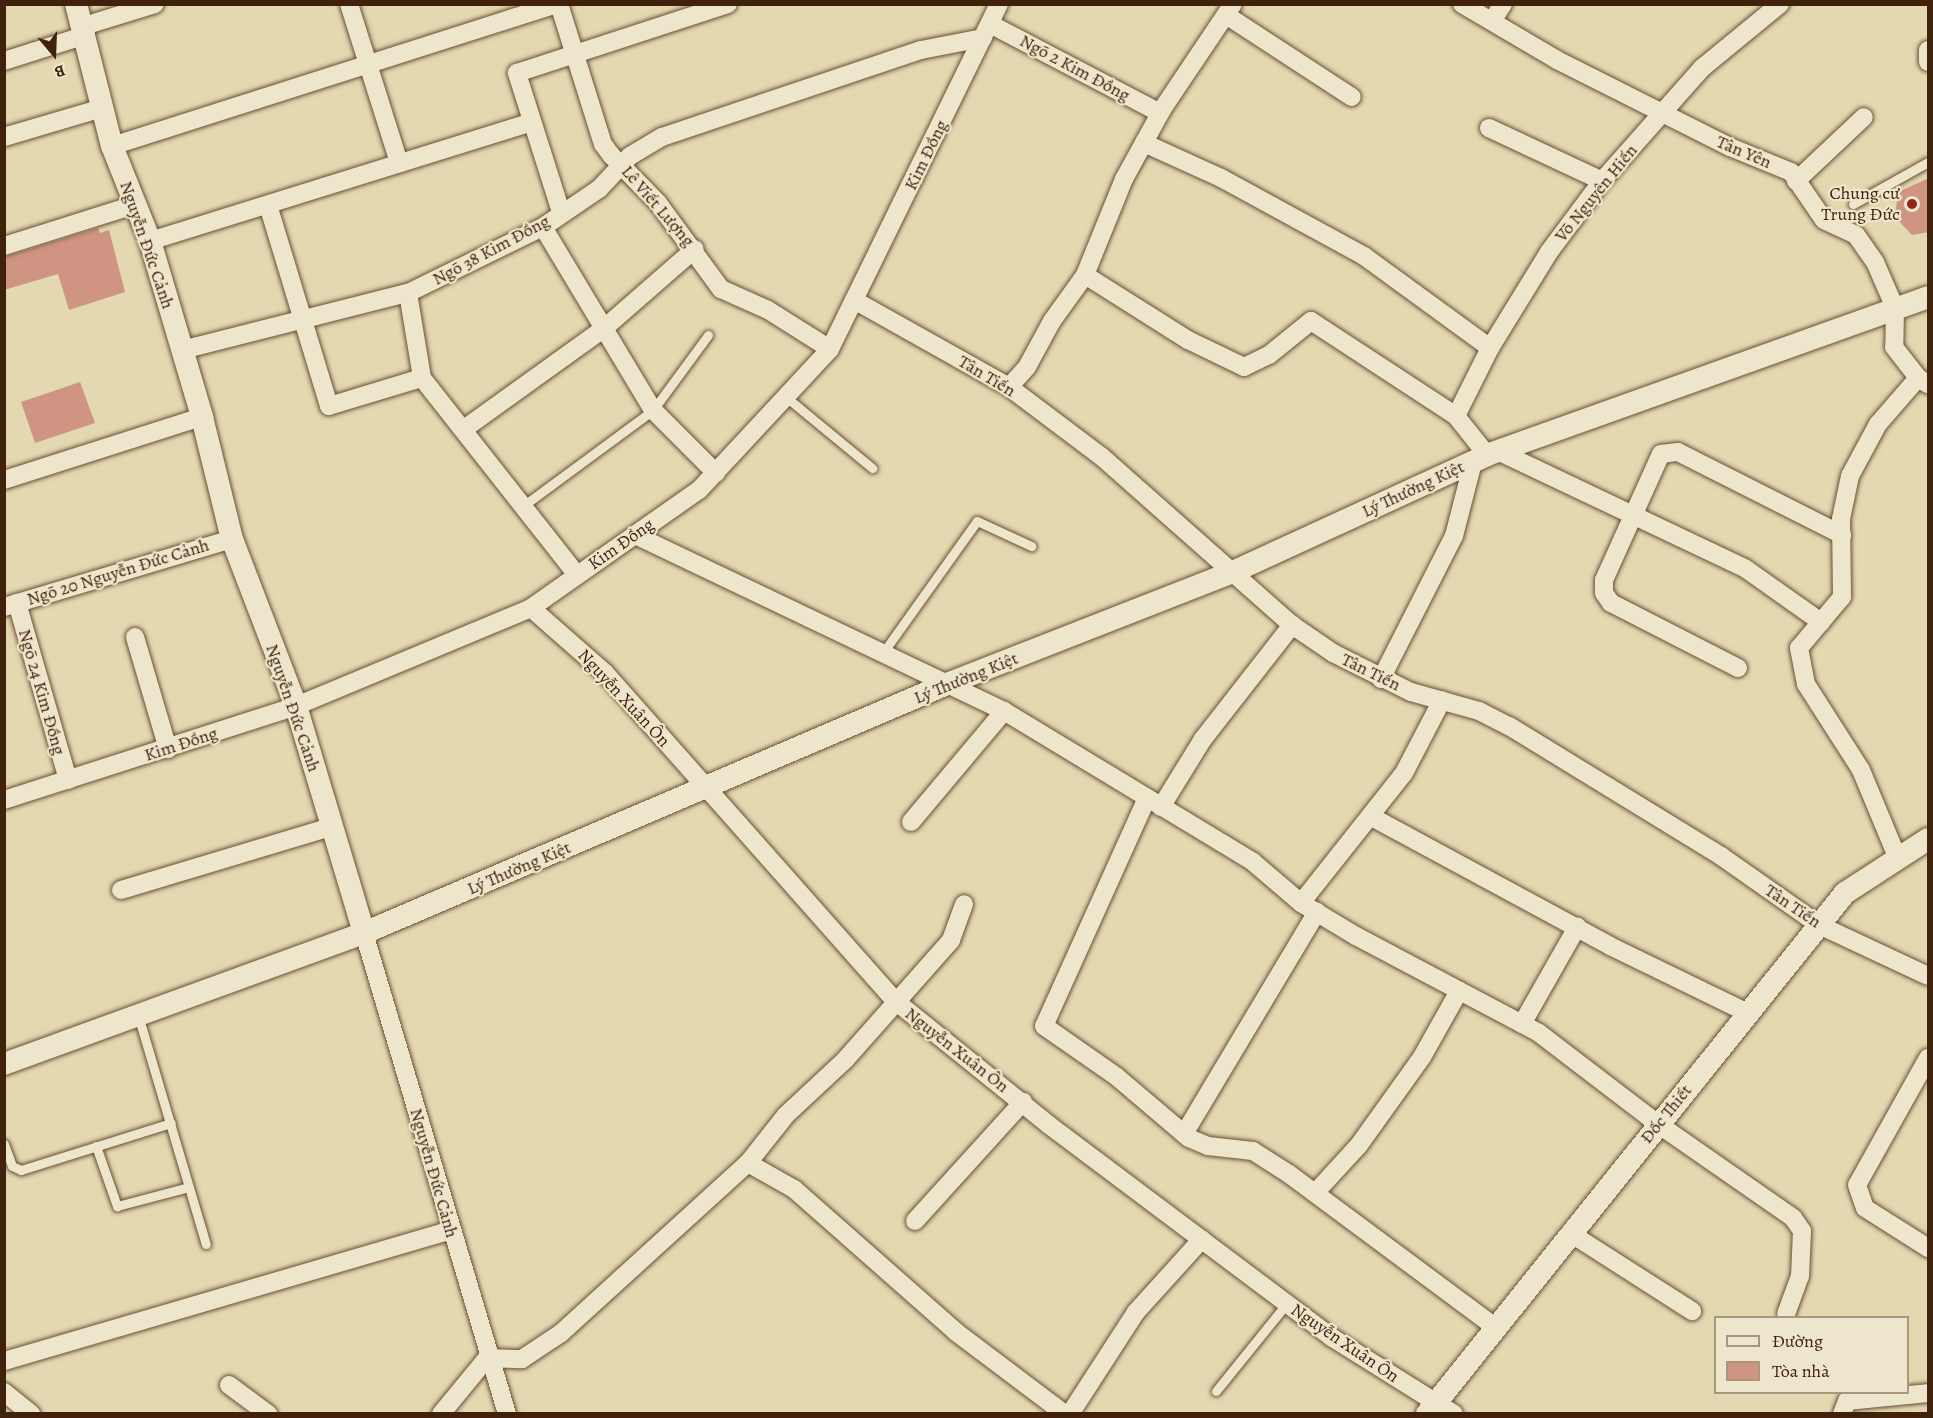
<!DOCTYPE html>
<html>
<head>
<meta charset="utf-8">
<style>
  body { margin:0 }
  #map { position:relative; width:1933px; height:1418px; overflow:hidden; background:#e4d8b0; font-family:Alegreya,serif }
  div>[style] { position:absolute }
  [style*='--x'] { left:calc(var(--x)*1px); top:calc(var(--y)*1px); width:calc(var(--w)*1px); rotate:calc(var(--a)*1deg) }
  .building>* { inset:0; background:#cf9482 }
  .roads { filter:drop-shadow(0 0 2px #694f35) drop-shadow(0 0 2px #694f35) }
  .service>* { height:9px; margin:-4.5px; padding:0 4.5px; transform-origin:4.5px; border-radius:4.5px; background:#ede6cc }
  .minor>* { height:18px; margin:-9px; padding:0 9px; transform-origin:9px; border-radius:9px; background:#ede6cc }
  .tertiary>* { height:22px; margin:-11px; padding:0 11px; transform-origin:11px; border-radius:11px; background:#ede6cc }
  .dots>* { width:16px; height:16px; translate:-50% -50%; box-sizing:border-box; border:3px solid #ede6cc; border-radius:50% }
  span { translate:-50% -50%; white-space:nowrap; text-align:center; line-height:1.15; -webkit-text-stroke:4.5px #ede6cc; paint-order:stroke }
  .street-label { font-size:18px; color:#40210c }
  .poi-label { font-size:18px; color:#40210c }
  .right { translate:-100% -50%; text-align:right }
  .frame { position:absolute; inset:0; border:6px solid #40210c; pointer-events:none }
  .legend { position:absolute; left:1714px; top:1316px; width:195px; height:78px; box-sizing:border-box; background:#ede6cc; border:2px solid #a8977f; margin:0; padding:8px 10px; list-style:none; font-size:18px; color:#40210c }
  .legend li { display:flex; align-items:center; gap:12px; height:30px }
  .legend b { width:30px; border:2px solid #a8977f }
  .north { position:absolute; left:24px; top:24px; width:60px; height:60px; -webkit-text-stroke:4px #ede6cc; paint-order:stroke; rotate:161deg; font-size:16px; font-weight:700; line-height:24px; text-align:center; color:#40210c }
  .north::after { content:''; display:block; margin:auto; width:21px; height:27px; background:#40210c; clip-path:polygon(50% 0,100% 100%,50% 72%,0 100%) }
</style>
</head>
<body>
<div id="map">
  <div class="building">
    <i style="clip-path:polygon(1929px 178px,1929px 232px,1912px 235px,1895px 217px,1898px 192px)"></i>
    <i style="clip-path:polygon(98px 228px,100px 233px,109px 230px,125px 292px,69px 310px,58px 274px,4px 290px,4px 257px)"></i>
    <i style="clip-path:polygon(80px 382px,95px 423px,35px 443px,21px 402px)"></i>
  </div>
  <div class="roads">
    <div class="service">
      <i style="--x:1853;--y:204;--w:86;--a:-29.2"></i>
      <i style="--x:786;--y:397;--w:112;--a:39.5"></i>
      <i style="--x:523;--y:506;--w:162;--a:-36.4"></i>
      <i style="--x:653;--y:410;--w:93;--a:-53.7"></i>
      <i style="--x:882;--y:654;--w:163;--a:-54.5"></i>
      <i style="--x:977;--y:521;--w:60;--a:24.8"></i>
      <i style="--x:138;--y:1015;--w:239;--a:73.5"></i>
      <i style="--x:4;--y:1144;--w:23;--a:70"></i>
      <i style="--x:12;--y:1166;--w:10;--a:24"></i>
      <i style="--x:21;--y:1170;--w:157;--a:-17.4"></i>
      <i style="--x:96;--y:1146;--w:64;--a:70.7"></i>
      <i style="--x:117;--y:1206;--w:74;--a:-14.8"></i>
      <i style="--x:1216;--y:1391;--w:113;--a:-51.1"></i>
    </div>
    <div class="minor">
      <i style="--x:349;--y:4;--w:167;--a:72.5"></i>
      <i style="--x:559;--y:4;--w:147;--a:72.6"></i>
      <i style="--x:603;--y:144;--w:14;--a:54"></i>
      <i style="--x:611;--y:155;--w:67;--a:45.6"></i>
      <i style="--x:658;--y:203;--w:107;--a:53.8"></i>
      <i style="--x:721;--y:289;--w:51;--a:24.1"></i>
      <i style="--x:768;--y:310;--w:73;--a:32.2"></i>
      <i style="--x:1462;--y:4;--w:110;--a:30.5"></i>
      <i style="--x:1557;--y:60;--w:194;--a:26.7"></i>
      <i style="--x:1730;--y:147;--w:66;--a:22.3"></i>
      <i style="--x:1791;--y:172;--w:58;--a:55.5"></i>
      <i style="--x:1824;--y:220;--w:35;--a:25"></i>
      <i style="--x:1856;--y:235;--w:33;--a:55"></i>
      <i style="--x:1875;--y:262;--w:50;--a:66.5"></i>
      <i style="--x:1895;--y:308;--w:39;--a:91"></i>
      <i style="--x:1894;--y:347;--w:39;--a:52"></i>
      <i style="--x:1918;--y:378;--w:12;--a:31"></i>
      <i style="--x:1226;--y:15;--w:150;--a:33.1"></i>
      <i style="--x:1492;--y:21;--w:20;--a:-57"></i>
      <i style="--x:990;--y:24;--w:192;--a:27.6"></i>
      <i style="--x:84;--y:26;--w:74;--a:-17.2"></i>
      <i style="--x:1928;--y:50;--w:12;--a:90"></i>
      <i style="--x:4;--y:61;--w:86;--a:-17.6"></i>
      <i style="--x:1489;--y:128;--w:125;--a:25.1"></i>
      <i style="--x:4;--y:137;--w:102;--a:-16.5"></i>
      <i style="--x:1144;--y:143;--w:85;--a:24.4"></i>
      <i style="--x:1221;--y:178;--w:163;--a:28.6"></i>
      <i style="--x:1364;--y:256;--w:156;--a:36.1"></i>
      <i style="--x:112;--y:146;--w:468;--a:-17.7"></i>
      <i style="--x:1796;--y:181;--w:93;--a:-43.3"></i>
      <i style="--x:268;--y:205;--w:210;--a:73.1"></i>
      <i style="--x:329;--y:406;--w:97;--a:-16.8"></i>
      <i style="--x:561;--y:212;--w:146;--a:-107.6"></i>
      <i style="--x:517;--y:73;--w:222;--a:-18.1"></i>
      <i style="--x:543;--y:227;--w:214;--a:59"></i>
      <i style="--x:653;--y:410;--w:89;--a:45"></i>
      <i style="--x:150;--y:241;--w:399;--a:-17.3"></i>
      <i style="--x:4;--y:246;--w:136;--a:-17.5"></i>
      <i style="--x:1085;--y:275;--w:122;--a:32.3"></i>
      <i style="--x:1188;--y:340;--w:62;--a:25.7"></i>
      <i style="--x:1244;--y:367;--w:28;--a:-26"></i>
      <i style="--x:1269;--y:355;--w:54;--a:-39"></i>
      <i style="--x:1311;--y:321;--w:173;--a:33.2"></i>
      <i style="--x:1456;--y:416;--w:50;--a:51.5"></i>
      <i style="--x:408;--y:293;--w:86;--a:80.6"></i>
      <i style="--x:422;--y:378;--w:251;--a:51.8"></i>
      <i style="--x:854;--y:300;--w:178;--a:29.3"></i>
      <i style="--x:1009;--y:387;--w:116;--a:37"></i>
      <i style="--x:1102;--y:457;--w:254;--a:41.5"></i>
      <i style="--x:1292;--y:625;--w:50;--a:34.3"></i>
      <i style="--x:1333;--y:653;--w:87;--a:26.6"></i>
      <i style="--x:1411;--y:692;--w:71;--a:15.6"></i>
      <i style="--x:1479;--y:711;--w:34;--a:27"></i>
      <i style="--x:1509;--y:726;--w:249;--a:31.5"></i>
      <i style="--x:1721;--y:856;--w:120;--a:35.1"></i>
      <i style="--x:1819;--y:925;--w:120;--a:25.1"></i>
      <i style="--x:182;--y:350;--w:233;--a:-14.2"></i>
      <i style="--x:408;--y:293;--w:150;--a:-26.1"></i>
      <i style="--x:543;--y:227;--w:68;--a:-34.2"></i>
      <i style="--x:599;--y:189;--w:45;--a:-46.8"></i>
      <i style="--x:630;--y:156;--w:37;--a:-31"></i>
      <i style="--x:662;--y:137;--w:273;--a:-18.6"></i>
      <i style="--x:921;--y:50;--w:63;--a:-11"></i>
      <i style="--x:1009;--y:387;--w:27;--a:-48"></i>
      <i style="--x:1027;--y:367;--w:52;--a:-61.5"></i>
      <i style="--x:1052;--y:321;--w:57;--a:-54.3"></i>
      <i style="--x:1085;--y:275;--w:104;--a:-67.9"></i>
      <i style="--x:1124;--y:179;--w:81;--a:-61.2"></i>
      <i style="--x:1163;--y:108;--w:125;--a:-56.1"></i>
      <i style="--x:1456;--y:416;--w:76;--a:-63.4"></i>
      <i style="--x:1490;--y:348;--w:113;--a:-58.4"></i>
      <i style="--x:1549;--y:252;--w:89;--a:-53.3"></i>
      <i style="--x:1602;--y:181;--w:151;--a:-48.5"></i>
      <i style="--x:1702;--y:68;--w:101;--a:-39.4"></i>
      <i style="--x:464;--y:429;--w:170;--a:-35.7"></i>
      <i style="--x:602;--y:330;--w:123;--a:-41.1"></i>
      <i style="--x:1500;--y:452;--w:272;--a:25.4"></i>
      <i style="--x:1746;--y:569;--w:92;--a:35.2"></i>
      <i style="--x:4;--y:480;--w:208;--a:-17.7"></i>
      <i style="--x:635;--y:535;--w:409;--a:25.5"></i>
      <i style="--x:1004;--y:711;--w:291;--a:31.2"></i>
      <i style="--x:1253;--y:862;--w:63;--a:40.5"></i>
      <i style="--x:1301;--y:903;--w:64;--a:31"></i>
      <i style="--x:1356;--y:936;--w:207;--a:27.9"></i>
      <i style="--x:1539;--y:1033;--w:150;--a:37.4"></i>
      <i style="--x:1658;--y:1124;--w:165;--a:34.8"></i>
      <i style="--x:1793;--y:1218;--w:16;--a:55"></i>
      <i style="--x:1802;--y:1231;--w:45;--a:92.5"></i>
      <i style="--x:1800;--y:1276;--w:40;--a:110.2"></i>
      <i style="--x:17;--y:603;--w:184;--a:73.9"></i>
      <i style="--x:4;--y:607;--w:238;--a:-16.6"></i>
      <i style="--x:531;--y:608;--w:98;--a:41.3"></i>
      <i style="--x:605;--y:673;--w:436;--a:48.5"></i>
      <i style="--x:894;--y:1000;--w:199;--a:38.9"></i>
      <i style="--x:1049;--y:1125;--w:353;--a:36.9"></i>
      <i style="--x:1331;--y:1337;--w:145;--a:32"></i>
      <i style="--x:135;--y:637;--w:117;--a:73.6"></i>
      <i style="--x:1738;--y:668;--w:143;--a:-152.9"></i>
      <i style="--x:1611;--y:603;--w:12;--a:-125"></i>
      <i style="--x:1604;--y:593;--w:13;--a:-90"></i>
      <i style="--x:1604;--y:580;--w:138;--a:-65.7"></i>
      <i style="--x:1661;--y:454;--w:17;--a:-7"></i>
      <i style="--x:1678;--y:452;--w:184;--a:26.8"></i>
      <i style="--x:1381;--y:679;--w:161;--a:-63"></i>
      <i style="--x:1454;--y:536;--w:76;--a:-75.6"></i>
      <i style="--x:1147;--y:798;--w:250;--a:114.3"></i>
      <i style="--x:1044;--y:1026;--w:89;--a:34.9"></i>
      <i style="--x:1117;--y:1077;--w:94;--a:40.3"></i>
      <i style="--x:1189;--y:1138;--w:21;--a:23"></i>
      <i style="--x:1208;--y:1146;--w:45;--a:6.3"></i>
      <i style="--x:1253;--y:1151;--w:43;--a:32.6"></i>
      <i style="--x:1289;--y:1174;--w:257;--a:36.6"></i>
      <i style="--x:4;--y:800;--w:307;--a:-17.8"></i>
      <i style="--x:296;--y:706;--w:255;--a:-22.6"></i>
      <i style="--x:531;--y:608;--w:205;--a:-35.1"></i>
      <i style="--x:699;--y:490;--w:192;--a:-47.1"></i>
      <i style="--x:830;--y:349;--w:384;--a:-63.9"></i>
      <i style="--x:1161;--y:807;--w:80;--a:-58.3"></i>
      <i style="--x:1203;--y:739;--w:145;--a:-52"></i>
      <i style="--x:1370;--y:816;--w:273;--a:28.4"></i>
      <i style="--x:1610;--y:946;--w:153;--a:25.9"></i>
      <i style="--x:911;--y:822;--w:145;--a:-50"></i>
      <i style="--x:1898;--y:859;--w:96;--a:-112.6"></i>
      <i style="--x:1861;--y:770;--w:102;--a:-122.6"></i>
      <i style="--x:1806;--y:684;--w:37;--a:-101"></i>
      <i style="--x:1799;--y:648;--w:67;--a:-49.9"></i>
      <i style="--x:1842;--y:597;--w:78;--a:-90.7"></i>
      <i style="--x:1841;--y:519;--w:44;--a:-78.2"></i>
      <i style="--x:1850;--y:476;--w:59;--a:-61.7"></i>
      <i style="--x:1878;--y:424;--w:61;--a:-49"></i>
      <i style="--x:121;--y:890;--w:219;--a:-16.7"></i>
      <i style="--x:1301;--y:903;--w:166;--a:-51.6"></i>
      <i style="--x:1404;--y:773;--w:82;--a:-62.5"></i>
      <i style="--x:364;--y:933;--w:502;--a:73.44"></i>
      <i style="--x:1522;--y:1024;--w:112;--a:-60.4"></i>
      <i style="--x:1928;--y:1058;--w:145;--a:119.2"></i>
      <i style="--x:1857;--y:1185;--w:24;--a:71"></i>
      <i style="--x:1865;--y:1208;--w:75;--a:32.4"></i>
      <i style="--x:1184;--y:1134;--w:259;--a:-59.1"></i>
      <i style="--x:748;--y:1163;--w:53;--a:29.5"></i>
      <i style="--x:794;--y:1189;--w:216;--a:41.4"></i>
      <i style="--x:956;--y:1332;--w:136;--a:37"></i>
      <i style="--x:1315;--y:1193;--w:65;--a:-47.5"></i>
      <i style="--x:1359;--y:1145;--w:108;--a:-54.4"></i>
      <i style="--x:1422;--y:1057;--w:76;--a:-60.7"></i>
      <i style="--x:915;--y:1221;--w:161;--a:-47.8"></i>
      <i style="--x:1570;--y:1233;--w:145;--a:32.6"></i>
      <i style="--x:4;--y:1361;--w:465;--a:-16.3"></i>
      <i style="--x:229;--y:1385;--w:49;--a:36.6"></i>
      <i style="--x:4;--y:1392;--w:35;--a:39"></i>
      <i style="--x:441;--y:1414;--w:72;--a:-50.6"></i>
      <i style="--x:487;--y:1358;--w:35;--a:2"></i>
      <i style="--x:522;--y:1359;--w:47;--a:-33.7"></i>
      <i style="--x:561;--y:1333;--w:253;--a:-42.3"></i>
      <i style="--x:748;--y:1163;--w:61;--a:-51.6"></i>
      <i style="--x:786;--y:1115;--w:81;--a:-43"></i>
      <i style="--x:845;--y:1060;--w:160;--a:-48.5"></i>
      <i style="--x:951;--y:940;--w:38;--a:-70"></i>
      <i style="--x:1070;--y:1414;--w:121;--a:-57.1"></i>
      <i style="--x:1136;--y:1312;--w:98;--a:-47.9"></i>
      <i style="--x:1842;--y:1414;--w:14;--a:-69"></i>
      <i style="--x:1847;--y:1401;--w:81;--a:-5.6"></i>
    </div>
    <div class="tertiary">
      <i style="--x:76;--y:4;--w:146;--a:75.8"></i>
      <i style="--x:112;--y:146;--w:102;--a:68.2"></i>
      <i style="--x:150;--y:241;--w:184;--a:73.5"></i>
      <i style="--x:202;--y:417;--w:126;--a:76.2"></i>
      <i style="--x:232;--y:539;--w:179;--a:69"></i>
      <i style="--x:296;--y:706;--w:237;--a:73.3"></i>
      <i style="--x:4;--y:1064;--w:383;--a:-20"></i>
      <i style="--x:364;--y:933;--w:634;--a:-23.13"></i>
      <i style="--x:947;--y:684;--w:307;--a:-21.4"></i>
      <i style="--x:1233;--y:572;--w:280;--a:-24.7"></i>
      <i style="--x:1487;--y:455;--w:468;--a:-19.7"></i>
      <i style="--x:1427;--y:1414;--w:668;--a:-51.26"></i>
      <i style="--x:1845;--y:893;--w:99;--a:-33"></i>
    </div>
  </div>
  <div class="dots">
    <i style="left:1912px;top:204px;background:#8f2418"></i>
  </div>
  <div class="street-label">
    <span style="left:1075px;top:68px;rotate:28deg">Ngõ 2 Kim Đồng</span>
    <span style="left:1744px;top:152px;rotate:23deg">Tân Yên</span>
    <span style="left:926px;top:155px;rotate:-64deg">Kim Đồng</span>
    <span style="left:1596px;top:193px;rotate:-51deg">Võ Nguyên Hiến</span>
    <span style="left:658px;top:206px;rotate:49deg">Lê Viết Lượng</span>
    <span style="left:147px;top:245px;rotate:71deg">Nguyễn Đức Cảnh</span>
    <span style="left:491px;top:250px;rotate:-28deg">Ngõ 38 Kim Đồng</span>
    <span style="left:987px;top:376px;rotate:31deg">Tân Tiến</span>
    <span style="left:1413px;top:489px;rotate:-25deg">Lý Thường Kiệt</span>
    <span style="left:621px;top:544px;rotate:-35deg">Kim Đồng</span>
    <span style="left:118px;top:572px;rotate:-17deg">Ngõ 20 Nguyễn Đức Cảnh</span>
    <span style="left:1371px;top:672px;rotate:26deg">Tân Tiến</span>
    <span style="left:966px;top:678px;rotate:-22deg">Lý Thường Kiệt</span>
    <span style="left:42px;top:692px;rotate:74deg">Ngõ 24 Kim Đồng</span>
    <span style="left:624px;top:698px;rotate:47deg">Nguyễn Xuân Ôn</span>
    <span style="left:293px;top:708px;rotate:71deg">Nguyễn Đức Cảnh</span>
    <span style="left:181px;top:744px;rotate:-18deg">Kim Đồng</span>
    <span style="left:519px;top:868px;rotate:-23deg">Lý Thường Kiệt</span>
    <span style="left:1793px;top:906px;rotate:34deg">Tân Tiến</span>
    <span style="left:957px;top:1050px;rotate:38deg">Nguyễn Xuân Ôn</span>
    <span style="left:1666px;top:1114px;rotate:-51deg">Đốc Thiết</span>
    <span style="left:434px;top:1173px;rotate:74deg">Nguyễn Đức Cảnh</span>
    <span style="left:1345px;top:1343px;rotate:34deg">Nguyễn Xuân Ôn</span>
  </div>
  <div class="poi-label">
    <span class="right" style="left:1900px;top:204px">Chung cư<br>Trung Đức</span>
  </div>
  <div class="frame"></div>
  <ul class="legend">
  <li><b style="height:8px;background:#ede6cc"></b>Đường</li>
  <li><b style="height:16px;background:#cf9482"></b>Tòa nhà</li>
  </ul>
  <div class="north">B</div>
</div>
</body>
</html>
